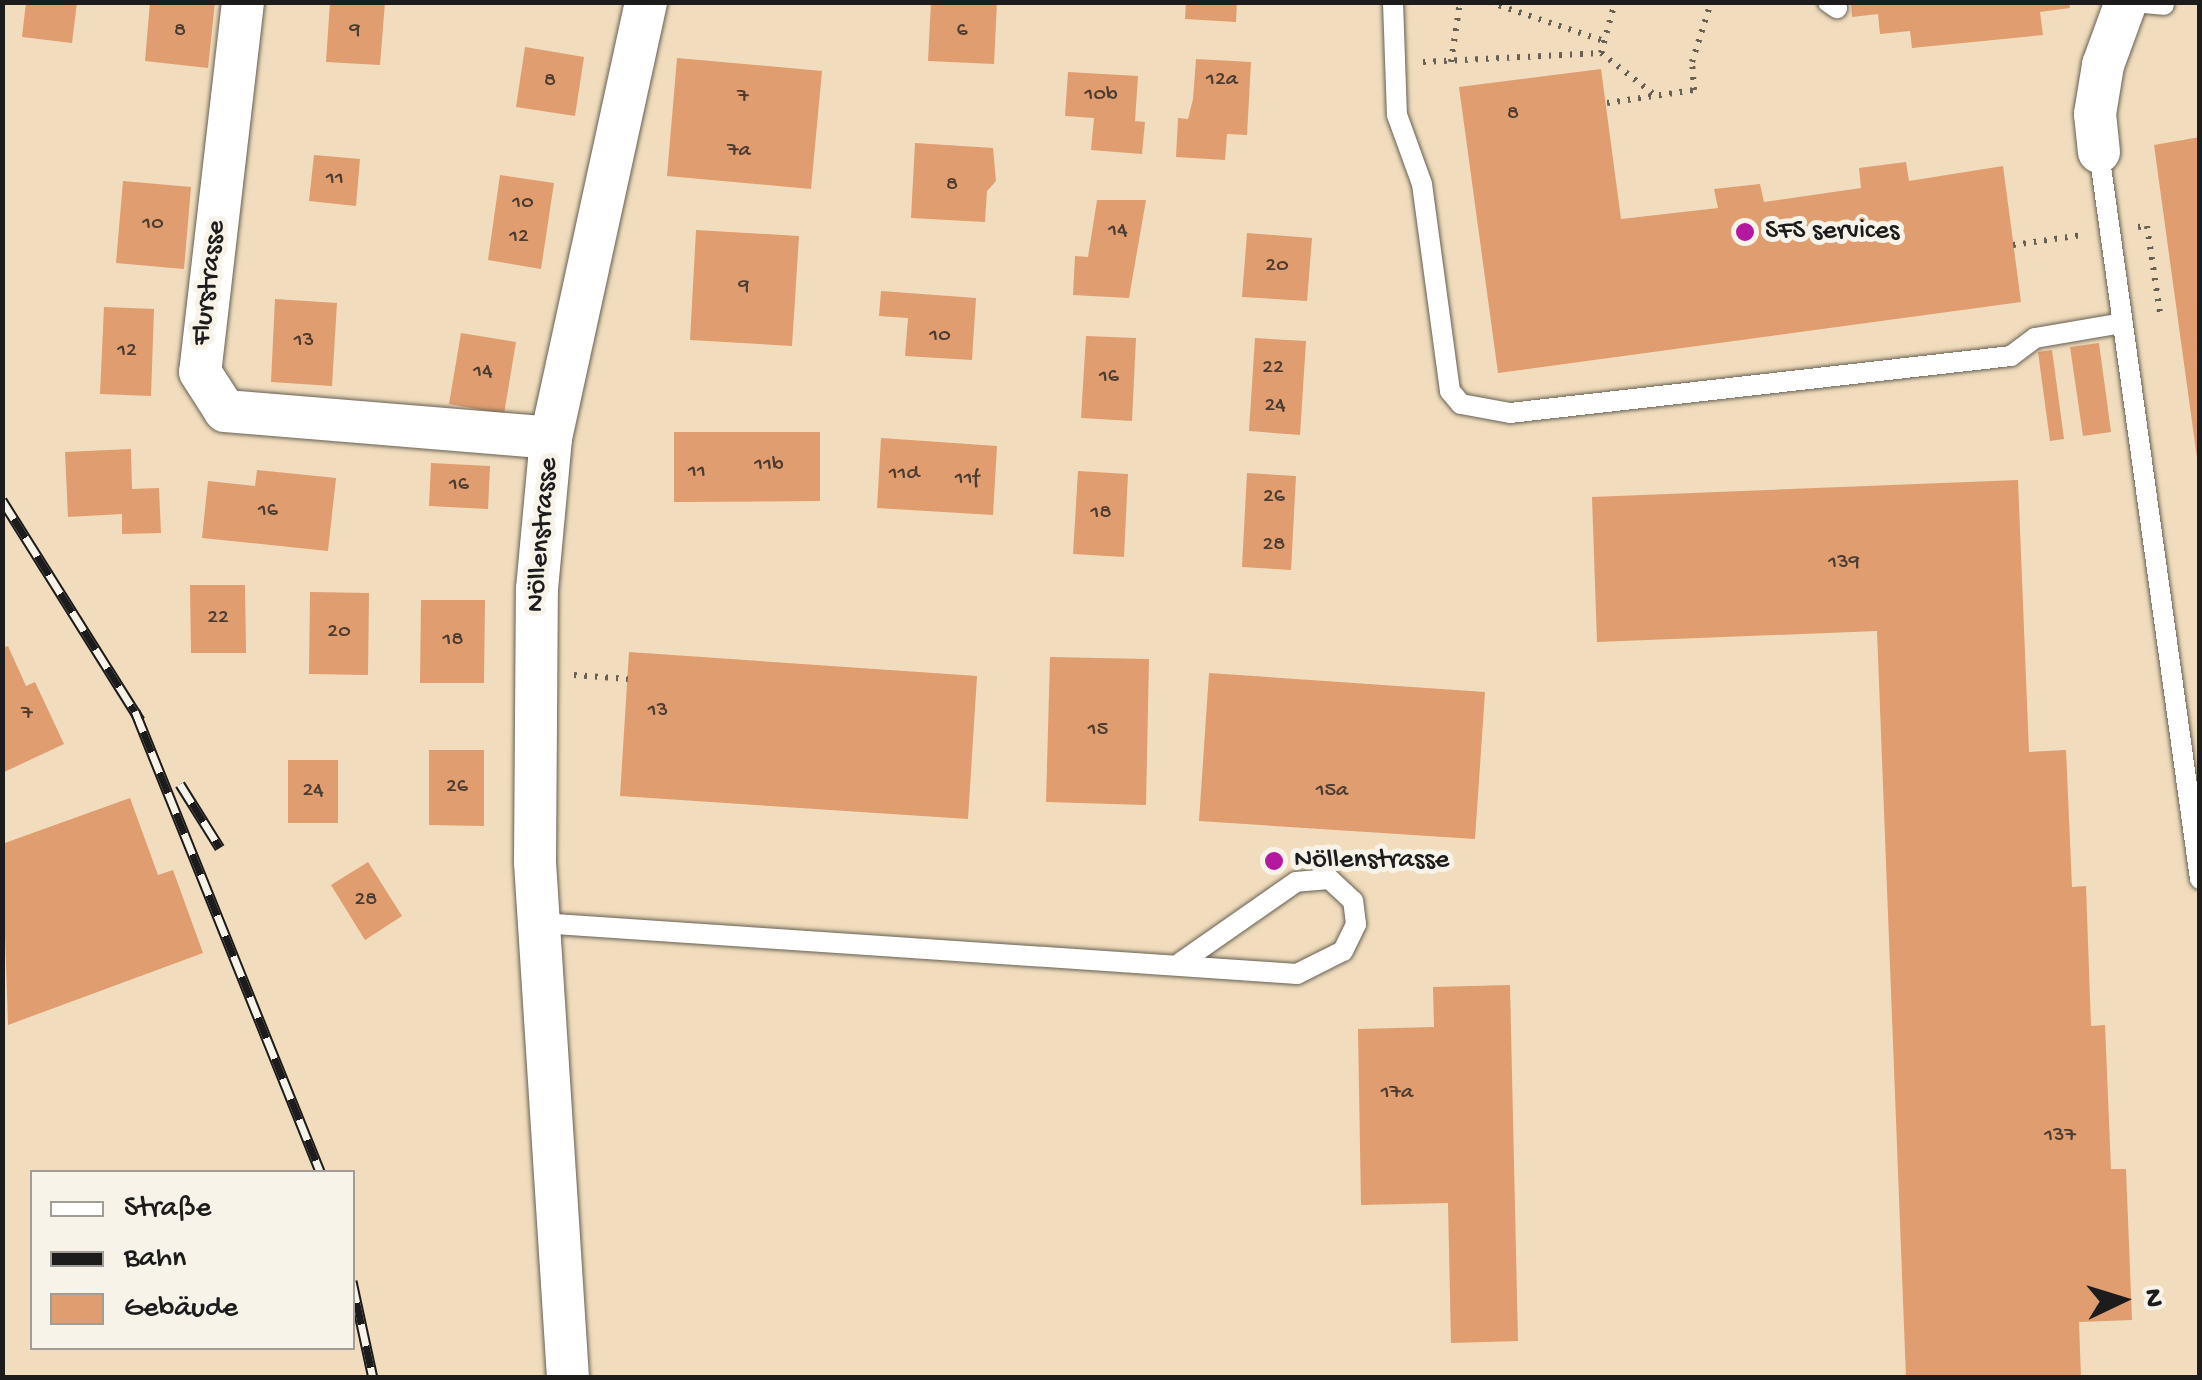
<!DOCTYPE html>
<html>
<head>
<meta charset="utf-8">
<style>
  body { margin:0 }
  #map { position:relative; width:2202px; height:1380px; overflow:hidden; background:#f1ddbd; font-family:"Gochi Hand",sans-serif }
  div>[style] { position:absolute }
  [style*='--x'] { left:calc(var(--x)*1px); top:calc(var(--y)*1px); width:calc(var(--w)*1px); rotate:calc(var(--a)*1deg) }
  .building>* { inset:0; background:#df9d70 }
  .path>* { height:6px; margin-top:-3px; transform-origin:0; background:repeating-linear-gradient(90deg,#676054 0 2.5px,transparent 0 10.5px) }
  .roads { filter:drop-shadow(0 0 2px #676054) drop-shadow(0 0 2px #676054) }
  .lane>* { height:20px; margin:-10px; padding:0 10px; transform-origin:10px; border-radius:10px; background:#fff }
  .street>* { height:42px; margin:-21px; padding:0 21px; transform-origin:21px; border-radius:21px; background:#fff }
  .rail>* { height:11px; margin-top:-5.5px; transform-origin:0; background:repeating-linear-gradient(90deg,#f7f3e8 0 22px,#1c1c1c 0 44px); box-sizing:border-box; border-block:2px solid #1c1c1c }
  .dots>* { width:28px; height:28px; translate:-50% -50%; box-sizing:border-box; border:5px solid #f7f3e8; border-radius:50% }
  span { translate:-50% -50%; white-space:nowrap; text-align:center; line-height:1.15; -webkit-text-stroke:10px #f7f3e8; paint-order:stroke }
  .number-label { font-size:22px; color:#4d3c31 }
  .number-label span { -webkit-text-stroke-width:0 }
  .poi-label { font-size:28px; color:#1c1c1c }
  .left { translate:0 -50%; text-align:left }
  .street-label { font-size:28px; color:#1c1c1c }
  .frame { position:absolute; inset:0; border:5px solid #1c1c1c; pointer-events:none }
  .legend { position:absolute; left:30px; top:1170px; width:325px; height:180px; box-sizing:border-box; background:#f7f3e8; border:2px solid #9f9d96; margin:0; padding:12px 18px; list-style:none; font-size:30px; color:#1c1c1c }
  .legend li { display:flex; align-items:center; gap:20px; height:50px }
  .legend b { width:50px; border:2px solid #9f9d96 }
  .north { position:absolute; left:2072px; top:1250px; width:100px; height:100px; -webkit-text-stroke:8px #f7f3e8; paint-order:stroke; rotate:86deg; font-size:28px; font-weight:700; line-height:40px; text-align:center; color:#1c1c1c }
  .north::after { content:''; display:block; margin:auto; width:35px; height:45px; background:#1c1c1c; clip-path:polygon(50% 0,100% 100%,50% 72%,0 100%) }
</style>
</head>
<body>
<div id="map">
  <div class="building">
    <i style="clip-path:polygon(26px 2px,77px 2px,72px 43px,22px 37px)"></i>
    <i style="clip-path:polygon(150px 2px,215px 2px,208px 68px,145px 61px)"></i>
    <i style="clip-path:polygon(330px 2px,385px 2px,380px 65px,326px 62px)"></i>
    <i style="clip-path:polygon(931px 2px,997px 2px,994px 64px,928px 61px)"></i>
    <i style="clip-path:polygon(1186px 2px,1237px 2px,1236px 22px,1185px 19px)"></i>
    <i style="clip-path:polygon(1851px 2px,2069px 2px,2070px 8px,2040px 12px,2043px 35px,1912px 48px,1910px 31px,1880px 34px,1878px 14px,1852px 17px)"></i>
    <i style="clip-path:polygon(525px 47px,584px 57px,575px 116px,516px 107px)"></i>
    <i style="clip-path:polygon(677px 58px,822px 71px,811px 189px,667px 176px)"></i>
    <i style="clip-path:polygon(1196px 59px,1251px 62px,1247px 135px,1227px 134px,1225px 160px,1176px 157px,1178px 118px,1188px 119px,1193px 99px)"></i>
    <i style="clip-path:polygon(1601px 69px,1621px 219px,1718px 208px,1714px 189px,1760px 184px,1764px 202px,1861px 188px,1859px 168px,1906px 162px,1909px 181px,2003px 166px,2021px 302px,1498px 373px,1459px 87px)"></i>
    <i style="clip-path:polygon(1068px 72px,1138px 76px,1135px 121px,1145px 122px,1142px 154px,1091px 150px,1094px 118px,1065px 116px)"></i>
    <i style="clip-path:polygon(2200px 137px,2200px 458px,2197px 458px,2154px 145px)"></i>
    <i style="clip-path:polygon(915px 143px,993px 148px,996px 181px,987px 191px,985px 222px,911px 218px)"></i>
    <i style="clip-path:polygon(314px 155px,360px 159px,356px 206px,309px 201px)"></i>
    <i style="clip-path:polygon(500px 175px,554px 183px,541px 269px,488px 260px)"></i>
    <i style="clip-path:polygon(123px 181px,191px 187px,184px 269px,116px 263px)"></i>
    <i style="clip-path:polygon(1097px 200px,1146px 200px,1129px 298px,1073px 295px,1075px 256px,1088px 257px)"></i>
    <i style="clip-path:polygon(696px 230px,799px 236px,792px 346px,690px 340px)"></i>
    <i style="clip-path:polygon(1247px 233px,1312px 238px,1307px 301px,1242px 297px)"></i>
    <i style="clip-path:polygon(881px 291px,976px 298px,972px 360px,905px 356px,908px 318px,879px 316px)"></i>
    <i style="clip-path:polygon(275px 299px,337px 303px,332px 386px,271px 382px)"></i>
    <i style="clip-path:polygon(104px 307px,154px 309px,151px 396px,100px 394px)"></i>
    <i style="clip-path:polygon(461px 333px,516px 342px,504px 414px,449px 404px)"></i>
    <i style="clip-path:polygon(1086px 336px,1136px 338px,1132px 421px,1081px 418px)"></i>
    <i style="clip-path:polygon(1255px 338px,1306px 341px,1300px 435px,1249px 431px)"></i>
    <i style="clip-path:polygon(2099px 343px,2111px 432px,2083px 436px,2070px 347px)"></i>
    <i style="clip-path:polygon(2052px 350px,2064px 439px,2050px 441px,2038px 352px)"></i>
    <i style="clip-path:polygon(674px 432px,820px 432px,820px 501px,674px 502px)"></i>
    <i style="clip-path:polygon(881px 438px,997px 446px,993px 515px,877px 508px)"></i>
    <i style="clip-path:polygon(131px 449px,132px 489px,159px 488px,161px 533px,122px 534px,122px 514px,68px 517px,65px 452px)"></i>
    <i style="clip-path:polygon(431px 463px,490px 466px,488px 509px,429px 506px)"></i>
    <i style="clip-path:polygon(257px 470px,336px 478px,328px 551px,202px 538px,208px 481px,255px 486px)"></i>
    <i style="clip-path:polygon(1078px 471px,1128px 474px,1124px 557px,1073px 554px)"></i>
    <i style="clip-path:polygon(1247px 473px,1296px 476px,1291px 570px,1242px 567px)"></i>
    <i style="clip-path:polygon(2018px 480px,2029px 752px,2066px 750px,2072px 887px,2086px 886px,2091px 1026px,2105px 1025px,2111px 1169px,2126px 1169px,2132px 1320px,2079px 1322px,2081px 1378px,1906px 1378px,1877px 631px,1597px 642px,1592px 497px)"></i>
    <i style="clip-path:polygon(190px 585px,245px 585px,246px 653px,191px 653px)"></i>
    <i style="clip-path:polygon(310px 592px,369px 593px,368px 675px,309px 674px)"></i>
    <i style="clip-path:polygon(421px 600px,485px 600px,484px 683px,420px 683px)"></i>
    <i style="clip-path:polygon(8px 646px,26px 686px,35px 682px,64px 744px,2px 773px,2px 648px)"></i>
    <i style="clip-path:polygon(629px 652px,977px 676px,968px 819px,620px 796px)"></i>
    <i style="clip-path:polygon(1050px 657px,1149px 659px,1146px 805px,1046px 802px)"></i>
    <i style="clip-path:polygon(1209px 673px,1485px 692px,1475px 839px,1199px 821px)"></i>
    <i style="clip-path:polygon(429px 750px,484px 750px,484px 826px,429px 825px)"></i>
    <i style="clip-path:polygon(288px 760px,338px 760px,338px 823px,288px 823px)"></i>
    <i style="clip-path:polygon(130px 798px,158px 875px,173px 870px,203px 953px,8px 1025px,2px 844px)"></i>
    <i style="clip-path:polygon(368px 862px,402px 916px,365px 940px,331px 885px)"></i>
    <i style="clip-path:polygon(1510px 985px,1518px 1341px,1451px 1343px,1448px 1203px,1361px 1205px,1358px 1029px,1434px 1027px,1433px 987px)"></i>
  </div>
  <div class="path">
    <i style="--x:1489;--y:2;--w:121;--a:18.7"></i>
    <i style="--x:1601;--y:53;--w:53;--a:-74.6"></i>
    <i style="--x:1423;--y:62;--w:178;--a:-2.9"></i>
    <i style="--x:1601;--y:53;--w:70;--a:38"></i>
    <i style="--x:1451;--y:62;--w:61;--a:-81.5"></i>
    <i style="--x:1607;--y:103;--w:88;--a:-8.5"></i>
    <i style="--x:1694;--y:90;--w:28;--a:-94"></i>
    <i style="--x:1692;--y:62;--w:63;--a:-72.4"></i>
    <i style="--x:2138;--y:227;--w:9;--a:-6"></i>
    <i style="--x:2147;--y:226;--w:88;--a:81.5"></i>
    <i style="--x:2013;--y:245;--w:70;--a:-8.2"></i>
    <i style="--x:574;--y:675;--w:54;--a:4.2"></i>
  </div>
  <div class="roads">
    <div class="lane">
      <i style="--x:1393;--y:2;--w:113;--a:88"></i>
      <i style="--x:1397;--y:115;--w:73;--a:70.1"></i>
      <i style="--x:1422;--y:184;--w:209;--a:82.3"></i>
      <i style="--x:1450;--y:391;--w:17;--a:50"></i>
      <i style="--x:1461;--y:404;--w:50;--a:10.4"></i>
      <i style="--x:1510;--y:413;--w:504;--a:-6.49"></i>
      <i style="--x:2011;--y:356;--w:30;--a:-37"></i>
      <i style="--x:2035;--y:338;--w:89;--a:-9.7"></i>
      <i style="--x:1828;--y:2;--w:11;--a:34"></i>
      <i style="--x:2132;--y:2;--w:32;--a:5"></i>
      <i style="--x:2099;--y:152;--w:734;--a:82.09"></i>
      <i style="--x:540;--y:923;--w:759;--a:3.85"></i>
      <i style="--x:1297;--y:974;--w:51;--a:-26.6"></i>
      <i style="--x:1343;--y:951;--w:30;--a:-64"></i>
      <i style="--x:1356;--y:924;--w:23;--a:-97"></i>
      <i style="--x:1353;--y:901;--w:33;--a:-137"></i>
      <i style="--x:1329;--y:879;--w:33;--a:175"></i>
      <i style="--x:1296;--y:882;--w:141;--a:145.1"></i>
    </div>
    <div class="street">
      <i style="--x:243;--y:2;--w:372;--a:96.6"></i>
      <i style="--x:200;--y:372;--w:46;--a:57.3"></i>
      <i style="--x:225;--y:411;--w:327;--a:4.7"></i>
      <i style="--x:2099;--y:152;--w:38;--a:-96"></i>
      <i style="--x:2095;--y:114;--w:50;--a:-80.7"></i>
      <i style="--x:2103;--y:65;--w:67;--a:-69.9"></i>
      <i style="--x:568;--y:1378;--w:517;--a:-93.66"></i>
      <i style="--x:535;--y:862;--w:273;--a:-89.6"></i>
      <i style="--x:537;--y:589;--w:152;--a:-84.7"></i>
      <i style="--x:551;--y:438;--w:446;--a:-77.7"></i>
    </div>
  </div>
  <div class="rail">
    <i style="--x:2;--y:500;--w:260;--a:57.9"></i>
    <i style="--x:135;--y:711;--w:497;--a:68.1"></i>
    <i style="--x:180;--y:784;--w:75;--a:58"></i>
    <i style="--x:352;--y:1281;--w:99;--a:77.8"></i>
  </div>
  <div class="dots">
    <i style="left:1745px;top:232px;background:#b5179e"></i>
    <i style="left:1274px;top:861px;background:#b5179e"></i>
  </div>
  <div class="number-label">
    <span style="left:180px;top:32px">8</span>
    <span style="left:355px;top:32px">9</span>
    <span style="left:962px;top:32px">6</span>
    <span style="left:1222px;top:81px">12a</span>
    <span style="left:550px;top:82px">8</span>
    <span style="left:1101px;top:96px">10b</span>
    <span style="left:743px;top:98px">7</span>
    <span style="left:1513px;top:115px">8</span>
    <span style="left:739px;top:152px">7a</span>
    <span style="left:335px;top:180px">11</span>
    <span style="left:952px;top:186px">8</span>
    <span style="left:523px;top:204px">10</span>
    <span style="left:153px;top:225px">10</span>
    <span style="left:1118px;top:232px">14</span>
    <span style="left:519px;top:238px">12</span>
    <span style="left:1277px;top:267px">20</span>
    <span style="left:744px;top:288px">9</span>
    <span style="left:940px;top:337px">10</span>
    <span style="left:304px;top:342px">13</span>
    <span style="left:127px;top:352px">12</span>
    <span style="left:1273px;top:369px">22</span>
    <span style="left:483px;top:373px">14</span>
    <span style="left:1109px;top:378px">16</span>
    <span style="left:1275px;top:407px">24</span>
    <span style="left:769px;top:466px">11b</span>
    <span style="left:697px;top:473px">11</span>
    <span style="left:904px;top:475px">11d</span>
    <span style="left:967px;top:480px">11f</span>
    <span style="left:459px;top:486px">16</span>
    <span style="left:1274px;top:498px">26</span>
    <span style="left:268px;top:512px">16</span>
    <span style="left:1101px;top:514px">18</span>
    <span style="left:1274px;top:546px">28</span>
    <span style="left:1844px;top:564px">139</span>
    <span style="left:218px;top:619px">22</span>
    <span style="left:339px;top:633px">20</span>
    <span style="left:453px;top:641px">18</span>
    <span style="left:658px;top:712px">13</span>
    <span style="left:27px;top:715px">7</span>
    <span style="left:1098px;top:731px">15</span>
    <span style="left:457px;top:788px">26</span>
    <span style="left:313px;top:792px">24</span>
    <span style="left:1332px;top:792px">15a</span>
    <span style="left:366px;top:901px">28</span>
    <span style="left:1397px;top:1094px">17a</span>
    <span style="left:2060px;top:1137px">137</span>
  </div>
  <div class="poi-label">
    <span class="left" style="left:1765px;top:232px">SFS services</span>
    <span class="left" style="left:1294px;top:861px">Nöllenstrasse</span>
  </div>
  <div class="street-label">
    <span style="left:210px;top:283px;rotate:-83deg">Flurstrasse</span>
    <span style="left:543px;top:535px;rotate:-85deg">Nöllenstrasse</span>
  </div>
  <div class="frame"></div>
  <ul class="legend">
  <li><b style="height:12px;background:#fff"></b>Straße</li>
  <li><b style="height:12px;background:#1c1c1c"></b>Bahn</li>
  <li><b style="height:28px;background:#df9d70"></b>Gebäude</li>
  </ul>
  <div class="north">N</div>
</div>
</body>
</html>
